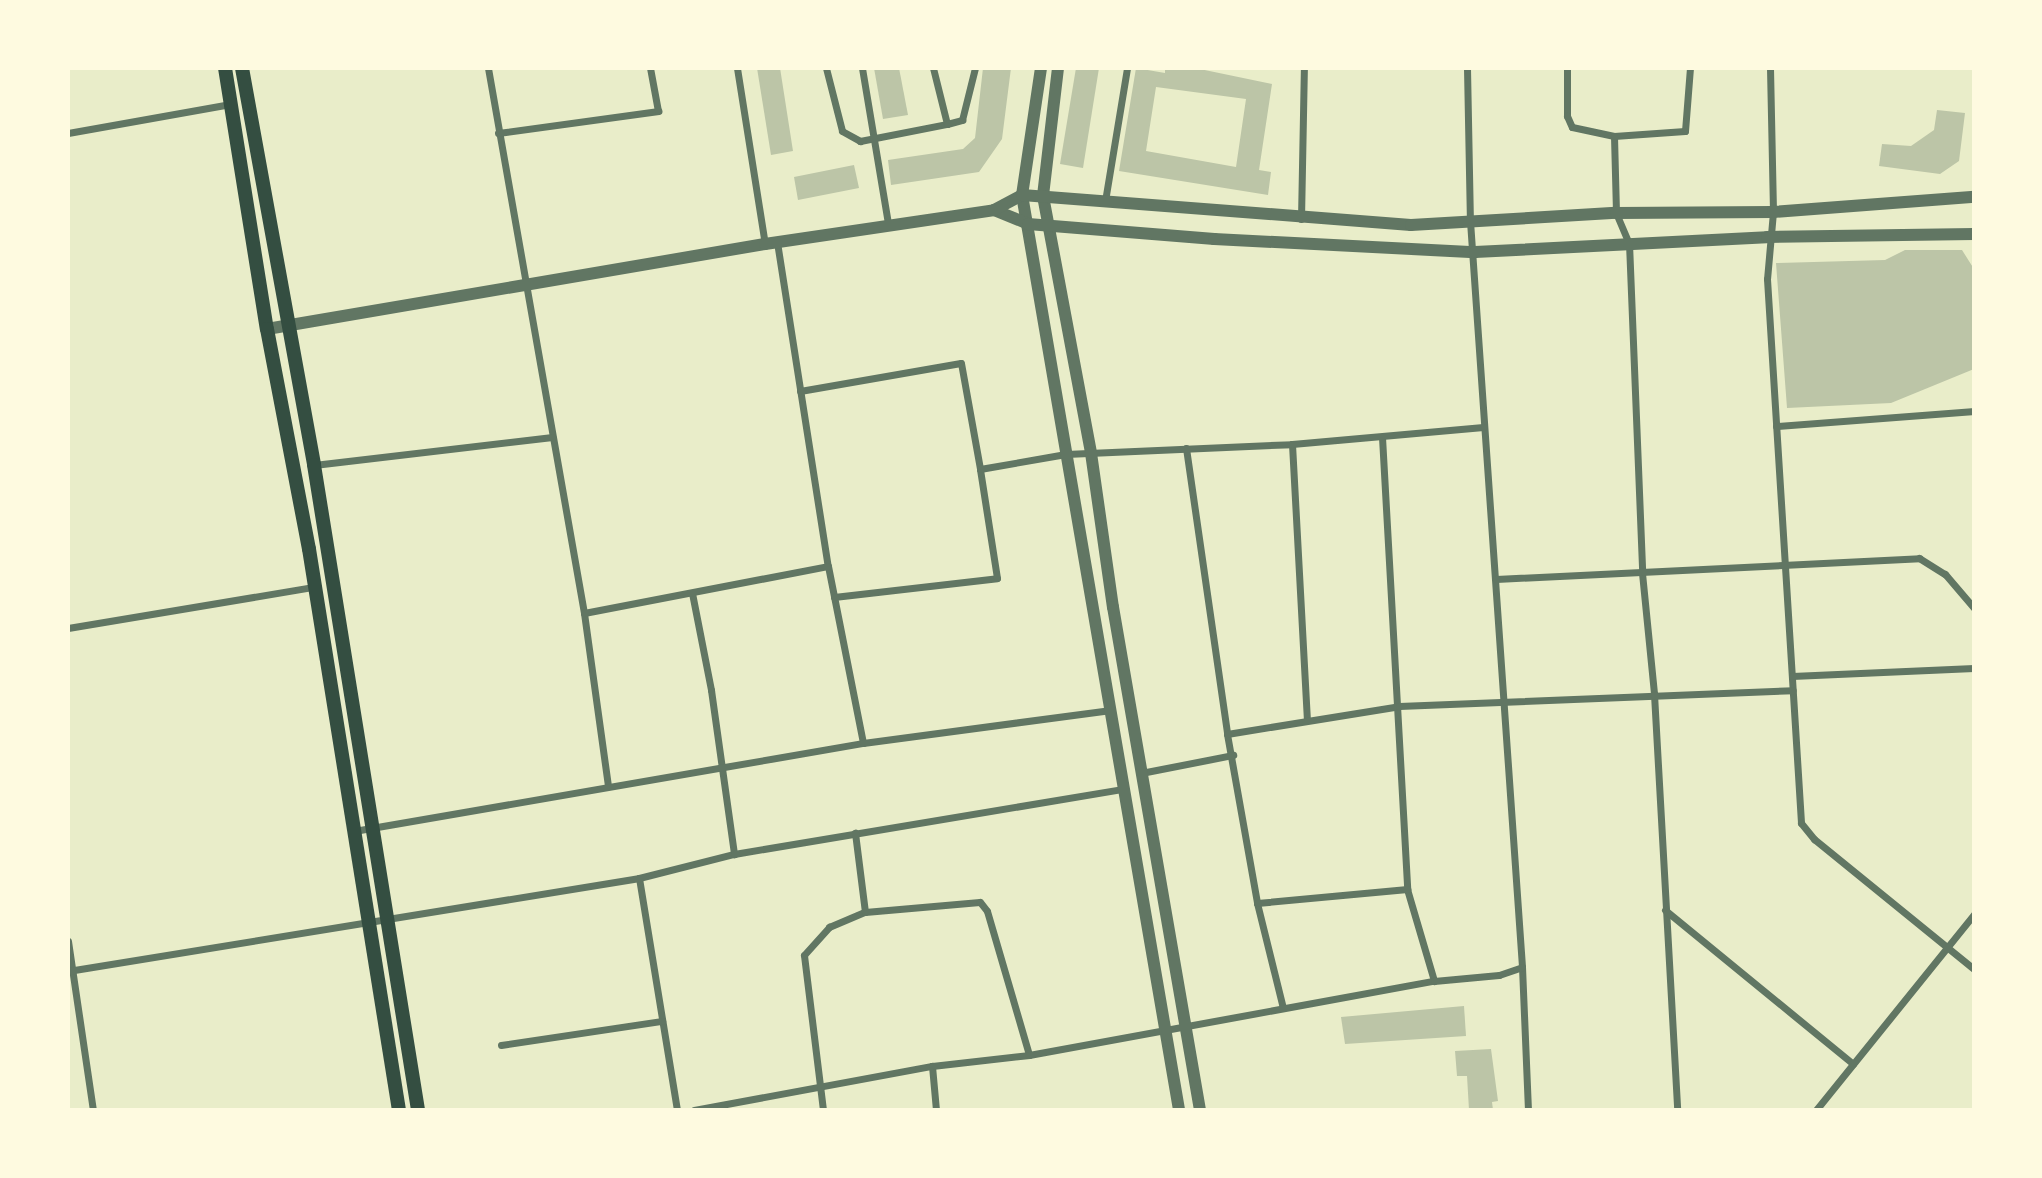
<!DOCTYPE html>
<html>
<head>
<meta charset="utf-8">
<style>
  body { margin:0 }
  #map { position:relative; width:2042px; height:1178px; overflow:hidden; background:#e9edc9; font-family:Karla,sans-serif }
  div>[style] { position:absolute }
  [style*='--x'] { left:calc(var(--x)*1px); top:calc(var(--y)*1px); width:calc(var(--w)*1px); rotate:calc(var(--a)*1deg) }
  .building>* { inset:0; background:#bcc5a7 }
  .minor>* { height:7px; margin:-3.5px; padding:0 3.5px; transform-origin:3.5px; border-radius:3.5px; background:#617663 }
  .tertiary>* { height:12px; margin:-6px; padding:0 6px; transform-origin:6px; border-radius:6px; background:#617663 }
  .secondary>* { height:14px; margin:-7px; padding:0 7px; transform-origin:7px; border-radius:7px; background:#344e41 }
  span { translate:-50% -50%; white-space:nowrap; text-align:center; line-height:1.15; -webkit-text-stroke:5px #fefae0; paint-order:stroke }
  .frame { position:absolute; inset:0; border:70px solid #fefae0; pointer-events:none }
</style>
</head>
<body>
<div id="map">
  <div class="building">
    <i style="clip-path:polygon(757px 68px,780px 68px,793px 151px,771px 155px)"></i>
    <i style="clip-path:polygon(874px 68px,899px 68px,908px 115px,883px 119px)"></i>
    <i style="clip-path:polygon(983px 68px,1011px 68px,1002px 139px,979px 172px,891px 185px,888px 160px,963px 149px,975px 138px)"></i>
    <i style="clip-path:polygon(1076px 68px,1099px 68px,1083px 168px,1060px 164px)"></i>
    <i style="clip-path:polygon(evenodd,1136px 68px,1165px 73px,1165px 68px,1195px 68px,1272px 84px,1259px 170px,1271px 172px,1268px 195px,1119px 171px,1136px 68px,1156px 87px,1246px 99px,1236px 167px,1146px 151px,1156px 87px)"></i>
    <i style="clip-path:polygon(1937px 110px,1965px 113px,1959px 161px,1940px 174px,1879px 166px,1882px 144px,1911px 146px,1934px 130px)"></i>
    <i style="clip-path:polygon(854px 165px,859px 188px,798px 200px,794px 177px)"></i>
    <i style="clip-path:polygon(1905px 250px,1962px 250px,1974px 269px,1974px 369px,1891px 403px,1787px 408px,1776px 263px,1885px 260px)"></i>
    <i style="clip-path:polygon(1464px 1006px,1466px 1036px,1345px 1044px,1341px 1017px)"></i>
    <i style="clip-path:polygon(1491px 1049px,1498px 1101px,1492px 1102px,1493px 1110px,1469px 1110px,1467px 1076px,1457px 1076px,1455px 1051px)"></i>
  </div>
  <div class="minor">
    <i style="--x:488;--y:68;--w:553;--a:80.01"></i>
    <i style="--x:584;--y:613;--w:175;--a:82.1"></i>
    <i style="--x:737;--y:68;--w:178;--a:81"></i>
    <i style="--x:826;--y:68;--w:65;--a:75.7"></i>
    <i style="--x:842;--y:131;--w:21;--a:29"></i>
    <i style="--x:860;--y:141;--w:89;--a:-11.1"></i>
    <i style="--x:947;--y:124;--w:58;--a:-104"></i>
    <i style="--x:862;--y:68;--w:158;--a:80.5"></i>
    <i style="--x:1467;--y:68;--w:153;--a:88.9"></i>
    <i style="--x:1470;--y:221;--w:748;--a:86.01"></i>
    <i style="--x:1522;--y:967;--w:143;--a:87.6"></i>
    <i style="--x:1567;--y:68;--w:48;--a:90"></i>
    <i style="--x:1567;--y:116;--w:12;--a:66"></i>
    <i style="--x:1572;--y:127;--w:43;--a:12.1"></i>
    <i style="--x:1614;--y:136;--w:71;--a:-4"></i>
    <i style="--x:1685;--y:131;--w:63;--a:-85.5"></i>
    <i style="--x:1770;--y:68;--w:144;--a:88.8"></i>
    <i style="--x:1773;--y:212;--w:67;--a:95.1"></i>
    <i style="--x:1767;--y:279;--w:545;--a:86.42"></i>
    <i style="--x:1801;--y:823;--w:21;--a:51"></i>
    <i style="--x:1814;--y:839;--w:206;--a:39.1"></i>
    <i style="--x:947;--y:124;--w:16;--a:-15"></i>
    <i style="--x:962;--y:120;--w:54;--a:-76"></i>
    <i style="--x:68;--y:133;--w:165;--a:-10.1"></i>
    <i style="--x:498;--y:133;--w:162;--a:-7.8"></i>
    <i style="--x:658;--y:111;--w:44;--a:-100.5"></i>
    <i style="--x:1614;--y:136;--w:77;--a:88.5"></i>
    <i style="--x:1616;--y:213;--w:33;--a:67"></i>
    <i style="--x:1629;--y:243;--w:330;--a:87.7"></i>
    <i style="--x:1642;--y:573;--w:122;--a:84.3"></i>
    <i style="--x:1654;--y:694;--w:417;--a:86.8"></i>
    <i style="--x:1105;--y:201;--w:135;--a:-80.6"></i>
    <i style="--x:1301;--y:219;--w:151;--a:-88.9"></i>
    <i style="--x:777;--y:242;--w:328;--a:81.1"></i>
    <i style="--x:828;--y:566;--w:180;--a:78.8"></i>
    <i style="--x:800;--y:391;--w:163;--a:-9.9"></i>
    <i style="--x:961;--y:363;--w:108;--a:79.8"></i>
    <i style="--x:1776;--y:426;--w:199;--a:-4.3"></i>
    <i style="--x:1382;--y:437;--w:453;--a:86.8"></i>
    <i style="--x:1407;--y:889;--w:96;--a:73.6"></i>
    <i style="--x:1292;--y:444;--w:275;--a:86.9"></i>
    <i style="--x:1186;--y:448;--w:289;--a:81.8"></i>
    <i style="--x:1227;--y:734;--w:172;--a:79.9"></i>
    <i style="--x:1257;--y:903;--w:108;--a:76.1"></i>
    <i style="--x:314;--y:465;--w:240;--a:-6.7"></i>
    <i style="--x:1496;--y:579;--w:424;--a:-2.8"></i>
    <i style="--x:1919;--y:558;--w:31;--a:32"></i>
    <i style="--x:1945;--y:574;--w:45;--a:49.5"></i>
    <i style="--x:692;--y:593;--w:99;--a:78.9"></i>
    <i style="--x:711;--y:690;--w:166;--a:82"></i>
    <i style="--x:834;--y:597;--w:164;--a:-6.6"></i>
    <i style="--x:997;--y:578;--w:110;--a:-98.9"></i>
    <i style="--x:980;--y:469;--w:87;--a:-9.9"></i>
    <i style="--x:1066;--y:454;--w:226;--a:-2.5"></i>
    <i style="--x:1292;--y:444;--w:192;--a:-5.1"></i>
    <i style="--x:584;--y:613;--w:248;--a:-10.9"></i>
    <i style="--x:68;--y:628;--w:249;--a:-9.5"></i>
    <i style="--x:1792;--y:676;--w:182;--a:-2.5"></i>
    <i style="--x:1227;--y:734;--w:174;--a:-9.2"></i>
    <i style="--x:1399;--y:706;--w:394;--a:-2.3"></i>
    <i style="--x:1141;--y:773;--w:94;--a:-11.1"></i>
    <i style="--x:354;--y:831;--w:517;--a:-9.81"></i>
    <i style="--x:863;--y:743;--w:250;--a:-7.6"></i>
    <i style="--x:639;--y:878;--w:235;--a:80.7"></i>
    <i style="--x:1257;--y:903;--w:151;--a:-5.3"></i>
    <i style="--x:1665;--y:910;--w:243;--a:39.3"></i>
    <i style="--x:865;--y:912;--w:115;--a:-5"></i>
    <i style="--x:980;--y:902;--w:11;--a:52"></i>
    <i style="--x:987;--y:911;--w:150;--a:73.7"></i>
    <i style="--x:68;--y:941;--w:171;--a:81.6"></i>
    <i style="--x:68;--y:971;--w:579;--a:-9.25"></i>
    <i style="--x:639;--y:878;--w:98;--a:-14.2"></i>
    <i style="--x:734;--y:854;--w:393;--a:-9.5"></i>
    <i style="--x:501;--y:1045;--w:163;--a:-8.5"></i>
    <i style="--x:932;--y:1066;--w:44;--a:84.8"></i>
    <i style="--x:694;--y:1110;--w:242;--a:-10.5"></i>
    <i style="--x:932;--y:1066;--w:98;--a:-6.5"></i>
    <i style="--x:1029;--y:1055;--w:412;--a:-10.4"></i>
    <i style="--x:1434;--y:981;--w:65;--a:-5.3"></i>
    <i style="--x:1499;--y:975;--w:24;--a:-19"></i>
    <i style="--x:823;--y:1110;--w:156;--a:-97"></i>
    <i style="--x:804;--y:955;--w:38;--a:-48"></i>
    <i style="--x:829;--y:927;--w:39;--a:-23"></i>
    <i style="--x:865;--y:912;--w:80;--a:-97.2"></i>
    <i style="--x:1816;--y:1110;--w:252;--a:-51.1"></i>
  </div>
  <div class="tertiary">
    <i style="--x:1041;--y:68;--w:128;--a:98.5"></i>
    <i style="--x:1022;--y:195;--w:928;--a:80.26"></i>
    <i style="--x:1058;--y:68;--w:129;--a:96.7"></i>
    <i style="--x:1043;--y:196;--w:261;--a:79.4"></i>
    <i style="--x:1091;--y:453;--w:156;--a:81.9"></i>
    <i style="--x:1113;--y:607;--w:510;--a:80.19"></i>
    <i style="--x:994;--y:210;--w:37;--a:22"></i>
    <i style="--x:1028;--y:224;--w:187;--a:4.6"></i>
    <i style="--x:1214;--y:239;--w:261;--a:2.9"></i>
    <i style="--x:1475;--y:252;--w:292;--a:-2.9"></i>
    <i style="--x:1767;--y:237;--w:207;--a:-0.8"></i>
    <i style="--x:267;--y:329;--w:505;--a:-9.69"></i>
    <i style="--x:765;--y:244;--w:232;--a:-8.4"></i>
    <i style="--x:994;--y:210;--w:32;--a:-28"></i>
    <i style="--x:1022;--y:195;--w:390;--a:4.4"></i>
    <i style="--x:1411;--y:225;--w:205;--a:-3.4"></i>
    <i style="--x:1616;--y:213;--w:157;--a:-0.4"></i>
    <i style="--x:1773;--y:212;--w:202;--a:-4.3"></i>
  </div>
  <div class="secondary">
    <i style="--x:225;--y:68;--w:264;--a:80.9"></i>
    <i style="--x:267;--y:329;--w:224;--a:79.2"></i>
    <i style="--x:309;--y:549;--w:568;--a:80.89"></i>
    <i style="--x:242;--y:68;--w:403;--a:79.7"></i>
    <i style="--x:314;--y:465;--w:653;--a:80.84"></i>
  </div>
  <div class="frame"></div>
</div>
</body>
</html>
